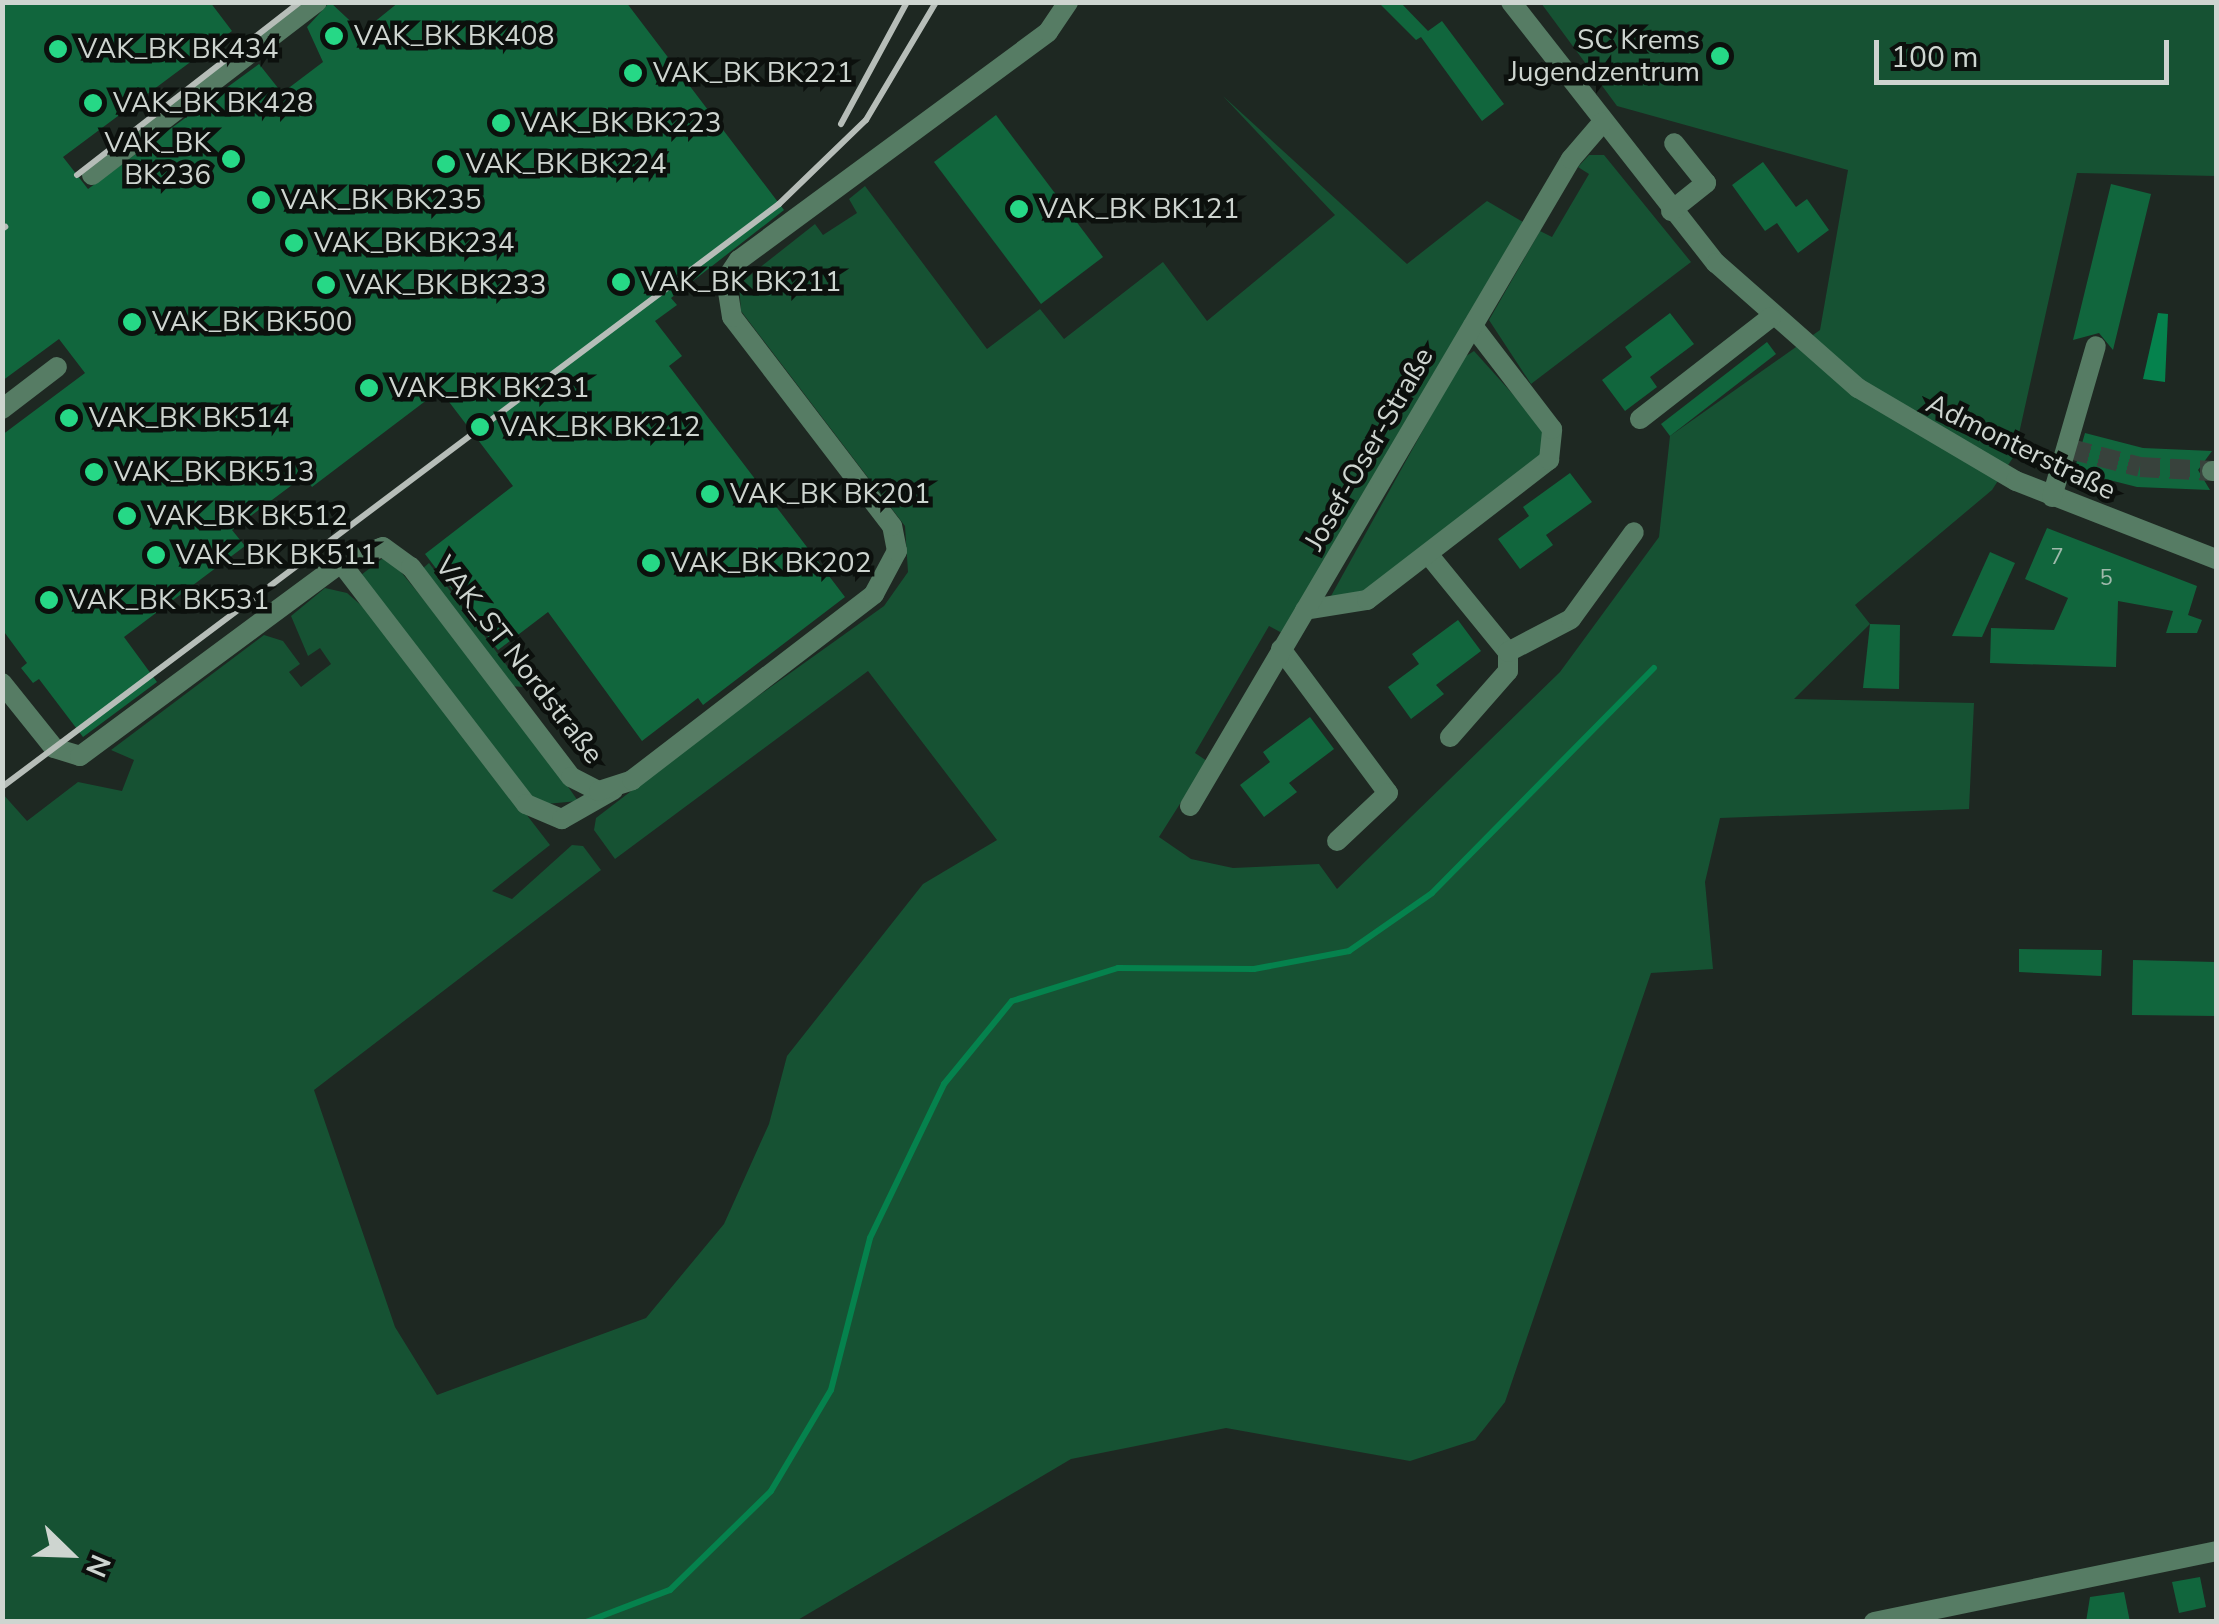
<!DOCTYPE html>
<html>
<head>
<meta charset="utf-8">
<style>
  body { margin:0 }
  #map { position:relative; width:2219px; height:1624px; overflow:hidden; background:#1e2822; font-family:"Nunito Sans",sans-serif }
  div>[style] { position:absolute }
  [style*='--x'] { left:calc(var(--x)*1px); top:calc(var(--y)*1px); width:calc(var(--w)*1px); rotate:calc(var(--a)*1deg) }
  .green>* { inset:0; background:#165233 }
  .water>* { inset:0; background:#05824d }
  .stream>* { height:6px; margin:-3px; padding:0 3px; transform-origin:3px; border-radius:3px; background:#05824d }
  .building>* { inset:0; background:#11663d }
  .minor-tunnel>* { height:20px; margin-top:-10px; transform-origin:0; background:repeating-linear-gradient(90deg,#38423c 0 20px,transparent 0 30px) }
  .minor>* { height:20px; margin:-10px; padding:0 10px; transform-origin:10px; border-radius:10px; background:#567c64 }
  .rail>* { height:6px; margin:-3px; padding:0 3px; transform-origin:3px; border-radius:3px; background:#b6bdb8 }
  .dots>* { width:28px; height:28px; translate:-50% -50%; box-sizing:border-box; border:5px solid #0c100d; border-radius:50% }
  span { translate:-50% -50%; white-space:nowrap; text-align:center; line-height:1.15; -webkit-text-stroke:9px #0c100d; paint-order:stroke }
  .number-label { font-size:22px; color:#9fb9ab }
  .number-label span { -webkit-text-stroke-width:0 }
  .poi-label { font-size:28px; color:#ced5d0 }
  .left { translate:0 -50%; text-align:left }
  .right { translate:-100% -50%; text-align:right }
  .street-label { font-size:28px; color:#ced5d0 }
  .frame { position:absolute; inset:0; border:5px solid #ced5d0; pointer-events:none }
  .north { position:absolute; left:20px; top:1504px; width:100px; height:100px; -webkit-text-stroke:8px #0c100d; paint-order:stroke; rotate:113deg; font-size:28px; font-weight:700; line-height:40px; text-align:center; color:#ced5d0 }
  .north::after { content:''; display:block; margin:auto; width:35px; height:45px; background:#ced5d0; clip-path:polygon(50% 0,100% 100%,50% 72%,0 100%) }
  .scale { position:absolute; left:1874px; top:40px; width:295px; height:45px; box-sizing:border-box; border:5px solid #ced5d0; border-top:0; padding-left:12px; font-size:30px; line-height:35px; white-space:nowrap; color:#ced5d0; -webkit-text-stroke:8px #0c100d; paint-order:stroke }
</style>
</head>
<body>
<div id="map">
  <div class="green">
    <i style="clip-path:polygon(1541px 3px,2216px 3px,2216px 176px,2077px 173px,2014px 456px,1992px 490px,1855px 605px,1870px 624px,1794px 699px,1974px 703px,1969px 809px,1720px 818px,1705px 882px,1713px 969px,1651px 973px,1505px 1402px,1475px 1440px,1410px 1461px,1226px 1428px,1071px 1459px,796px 1621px,3px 1622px,2px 793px,27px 821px,78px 782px,122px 791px,134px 760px,111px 750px,264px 635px,283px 641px,300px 664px,289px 672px,301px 687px,331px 664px,320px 648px,308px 656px,291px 616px,325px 588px,347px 593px,370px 613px,550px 845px,492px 891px,512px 899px,572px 845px,583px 846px,601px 870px,314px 1090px,395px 1327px,437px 1395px,646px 1318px,724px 1224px,769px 1124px,787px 1056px,923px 884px,997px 840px,868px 671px,615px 859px,594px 830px,596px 818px,716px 726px,884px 606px,908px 572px,905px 526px,741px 311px,739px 284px,815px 224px,823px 235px,857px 213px,849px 199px,865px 186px,987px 349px,1040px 309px,1064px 339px,1163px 262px,1207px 321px,1335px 215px,1223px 96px,1407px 264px,1487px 201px,1523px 222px,1282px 633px,1269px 626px,1195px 753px,1207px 761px,1159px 837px,1191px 859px,1233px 868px,1319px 864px,1337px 889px,1560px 672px,1659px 537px,1670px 436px,1820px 330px,1848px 170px,1617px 106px)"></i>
    <i style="clip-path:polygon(1589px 155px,1604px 155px,1691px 262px,1531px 384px,1489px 320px,1540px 231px,1552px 237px,1589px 174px,1578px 167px)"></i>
    <i style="clip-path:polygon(1474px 351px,1545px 430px,1542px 455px,1363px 595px,1331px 596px,1463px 358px)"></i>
    <i style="clip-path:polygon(387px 555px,514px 709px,578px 801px,546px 804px,532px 797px,361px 575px)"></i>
    <i style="clip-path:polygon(429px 563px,523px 687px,510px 686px,422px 569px)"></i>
  </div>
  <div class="water">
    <i style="clip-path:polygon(2158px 313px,2168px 314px,2165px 382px,2143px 379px)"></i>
  </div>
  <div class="stream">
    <i style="--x:586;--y:1622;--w:90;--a:-20.9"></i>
    <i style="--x:670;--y:1590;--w:141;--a:-44.4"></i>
    <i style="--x:771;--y:1491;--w:117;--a:-59.3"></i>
    <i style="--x:831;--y:1390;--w:157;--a:-75.6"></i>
    <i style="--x:870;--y:1238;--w:171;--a:-64.3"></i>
    <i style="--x:944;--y:1084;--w:107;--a:-50.7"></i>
    <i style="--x:1012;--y:1001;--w:111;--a:-17.3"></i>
    <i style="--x:1118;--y:968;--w:136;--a:0.4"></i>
    <i style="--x:1254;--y:969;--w:97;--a:-10.7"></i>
    <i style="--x:1349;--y:951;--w:101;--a:-34.9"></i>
    <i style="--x:1432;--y:893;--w:316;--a:-45.4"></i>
  </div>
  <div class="building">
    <i style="clip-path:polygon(2px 2px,210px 2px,232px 31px,63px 157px,88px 189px,259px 64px,282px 93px,323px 62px,307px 27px,330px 2px,362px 32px,399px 2px,626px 2px,784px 210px,671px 298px,677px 305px,655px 321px,682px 356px,669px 366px,845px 597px,703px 705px,698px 698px,642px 741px,548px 612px,498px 650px,425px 554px,513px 486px,440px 390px,312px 487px,304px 476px,232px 530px,245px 546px,124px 637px,157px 682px,83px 737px,39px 679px,33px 683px,21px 668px,27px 663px,2px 629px,2px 435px,85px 373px,59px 339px,2px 381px)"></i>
    <i style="clip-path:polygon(1378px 2px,1400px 2px,1428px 31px,1442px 21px,1504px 104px,1482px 121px,1421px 37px,1416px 40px)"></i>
    <i style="clip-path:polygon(996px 115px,1103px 257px,1041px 304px,934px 162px)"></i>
    <i style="clip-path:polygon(1763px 162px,1796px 207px,1807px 199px,1829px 230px,1798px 253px,1777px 223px,1765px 231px,1732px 185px)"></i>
    <i style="clip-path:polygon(2111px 184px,2151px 194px,2113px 350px,2099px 333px,2073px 340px)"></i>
    <i style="clip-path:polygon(1670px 313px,1694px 344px,1650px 377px,1657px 387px,1625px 411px,1602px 380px,1632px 357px,1625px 347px)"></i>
    <i style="clip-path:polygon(1767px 342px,1776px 354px,1670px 436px,1661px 424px)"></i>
    <i style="clip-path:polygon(2085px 433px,2143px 448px,2212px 451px,2198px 470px,2210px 490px,2137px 487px,2074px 471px)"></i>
    <i style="clip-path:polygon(1570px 473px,1592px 502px,1546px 535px,1553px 545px,1520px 569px,1498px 539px,1529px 516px,1523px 507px)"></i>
    <i style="clip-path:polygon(2047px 528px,2197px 586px,2188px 615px,2202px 620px,2197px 633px,2166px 633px,2173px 611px,2118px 601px,2116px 667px,1990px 663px,1991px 628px,2054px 630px,2068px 598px,2025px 579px)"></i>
    <i style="clip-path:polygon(1990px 552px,2015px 563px,1982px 637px,1952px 636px)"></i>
    <i style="clip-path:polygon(1458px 620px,1481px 651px,1436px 685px,1444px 694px,1411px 719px,1388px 687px,1419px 664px,1412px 654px)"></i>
    <i style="clip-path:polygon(1870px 624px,1900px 625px,1899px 689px,1863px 688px)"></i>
    <i style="clip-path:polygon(1310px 717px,1334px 749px,1289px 783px,1297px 792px,1264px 817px,1240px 785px,1270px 762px,1263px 752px)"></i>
    <i style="clip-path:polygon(2019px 949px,2102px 950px,2101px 976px,2019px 972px)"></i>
    <i style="clip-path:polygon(2133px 960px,2216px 962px,2216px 1016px,2132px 1015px)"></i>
    <i style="clip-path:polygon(2200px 1577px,2206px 1607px,2179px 1613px,2172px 1582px)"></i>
    <i style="clip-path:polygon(2124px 1592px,2130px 1622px,2086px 1622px,2090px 1597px)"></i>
  </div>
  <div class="minor-tunnel">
    <i style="--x:2070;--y:449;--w:72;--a:14.4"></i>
    <i style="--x:2140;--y:467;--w:72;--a:3.2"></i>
  </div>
  <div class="minor">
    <i style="--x:1511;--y:2;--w:332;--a:51.9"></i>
    <i style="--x:1716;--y:263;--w:189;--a:41.4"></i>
    <i style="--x:1858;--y:388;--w:183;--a:30.5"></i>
    <i style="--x:2016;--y:481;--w:215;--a:21.3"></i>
    <i style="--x:92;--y:175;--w:284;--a:-37.6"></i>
    <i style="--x:1671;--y:211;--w:45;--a:-38.7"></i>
    <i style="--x:1706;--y:183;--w:51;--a:-128.7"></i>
    <i style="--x:2;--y:409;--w:69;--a:-37.4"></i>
    <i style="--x:1640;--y:419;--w:166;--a:-37.9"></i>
    <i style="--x:2212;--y:471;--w:4;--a:0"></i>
    <i style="--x:2052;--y:497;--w:157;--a:-73.8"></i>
    <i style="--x:1428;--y:554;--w:127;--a:50.8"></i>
    <i style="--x:1508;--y:652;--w:19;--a:90"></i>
    <i style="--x:1508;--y:671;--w:88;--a:131.3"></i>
    <i style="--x:341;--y:563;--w:304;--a:52.5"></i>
    <i style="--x:526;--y:804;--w:39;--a:23"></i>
    <i style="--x:562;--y:819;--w:59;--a:-29.6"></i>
    <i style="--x:1305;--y:610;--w:63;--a:-9.2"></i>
    <i style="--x:1367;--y:600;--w:230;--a:-37.6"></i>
    <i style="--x:1549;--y:460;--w:31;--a:-84"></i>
    <i style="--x:1552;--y:429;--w:130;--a:-127.5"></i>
    <i style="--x:1281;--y:649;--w:179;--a:53.4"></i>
    <i style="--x:1388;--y:793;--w:70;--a:136.7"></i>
    <i style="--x:1508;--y:652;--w:71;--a:-27.6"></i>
    <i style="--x:1571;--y:619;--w:107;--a:-54.1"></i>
    <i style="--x:2;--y:683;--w:83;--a:51.3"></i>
    <i style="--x:54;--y:748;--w:27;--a:17"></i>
    <i style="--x:80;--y:756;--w:335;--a:-36.5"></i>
    <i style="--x:349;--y:557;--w:35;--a:-16"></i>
    <i style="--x:383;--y:547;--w:34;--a:36"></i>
    <i style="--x:411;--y:567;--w:264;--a:52.7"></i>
    <i style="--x:571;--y:777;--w:31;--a:27"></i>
    <i style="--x:599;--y:791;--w:35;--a:-18"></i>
    <i style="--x:632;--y:780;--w:305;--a:-37.5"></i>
    <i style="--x:874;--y:594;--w:49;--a:-61.9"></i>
    <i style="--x:897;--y:551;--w:25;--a:-101"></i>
    <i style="--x:892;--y:526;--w:263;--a:-127.4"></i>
    <i style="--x:732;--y:317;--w:38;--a:-99"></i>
    <i style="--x:726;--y:279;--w:23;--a:-56"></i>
    <i style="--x:739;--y:260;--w:384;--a:-36.4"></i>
    <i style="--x:1048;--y:32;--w:36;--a:-56"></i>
    <i style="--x:1190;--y:806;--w:751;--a:-59.51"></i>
    <i style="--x:1571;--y:159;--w:48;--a:-49.3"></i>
    <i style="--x:1874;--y:1622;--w:349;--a:-11.7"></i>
  </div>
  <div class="rail">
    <i style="--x:841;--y:124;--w:139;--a:-61.6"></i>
    <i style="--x:77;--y:175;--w:282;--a:-37.8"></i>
    <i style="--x:2;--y:229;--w:4;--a:-34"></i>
    <i style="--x:2;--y:787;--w:971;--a:-36.88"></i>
    <i style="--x:779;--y:204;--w:121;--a:-44"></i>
    <i style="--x:866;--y:120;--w:137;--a:-59.3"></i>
  </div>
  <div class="dots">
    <i style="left:334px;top:36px;background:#26d886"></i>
    <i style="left:58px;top:49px;background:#26d886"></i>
    <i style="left:1720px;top:56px;background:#26d886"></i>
    <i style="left:633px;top:73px;background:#26d886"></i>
    <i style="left:93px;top:103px;background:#26d886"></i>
    <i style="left:501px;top:123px;background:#26d886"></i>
    <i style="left:231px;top:159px;background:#26d886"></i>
    <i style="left:446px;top:164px;background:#26d886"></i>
    <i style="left:261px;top:200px;background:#26d886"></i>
    <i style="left:1019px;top:209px;background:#26d886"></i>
    <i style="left:294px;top:243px;background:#26d886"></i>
    <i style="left:621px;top:282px;background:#26d886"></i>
    <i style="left:326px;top:285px;background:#26d886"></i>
    <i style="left:132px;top:322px;background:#26d886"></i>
    <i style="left:369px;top:388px;background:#26d886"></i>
    <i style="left:69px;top:418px;background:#26d886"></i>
    <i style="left:480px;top:427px;background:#26d886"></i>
    <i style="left:94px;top:472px;background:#26d886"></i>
    <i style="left:710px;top:494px;background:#26d886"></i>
    <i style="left:127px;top:516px;background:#26d886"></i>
    <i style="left:156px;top:555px;background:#26d886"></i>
    <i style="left:651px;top:563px;background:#26d886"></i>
    <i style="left:49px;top:600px;background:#26d886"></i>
  </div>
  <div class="number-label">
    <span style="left:2057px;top:558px">7</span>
    <span style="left:2106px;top:579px">5</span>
  </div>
  <div class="poi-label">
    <span class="left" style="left:354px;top:36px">VAK_BK BK408</span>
    <span class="right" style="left:1700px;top:56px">SC Krems<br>Jugendzentrum</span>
    <span class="left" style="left:78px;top:49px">VAK_BK BK434</span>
    <span class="left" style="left:653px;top:73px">VAK_BK BK221</span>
    <span class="left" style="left:113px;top:103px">VAK_BK BK428</span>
    <span class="left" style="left:521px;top:123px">VAK_BK BK223</span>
    <span class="right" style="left:211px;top:159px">VAK_BK<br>BK236</span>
    <span class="left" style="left:466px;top:164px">VAK_BK BK224</span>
    <span class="left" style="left:281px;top:200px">VAK_BK BK235</span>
    <span class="left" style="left:1039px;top:209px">VAK_BK BK121</span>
    <span class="left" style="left:314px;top:243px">VAK_BK BK234</span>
    <span class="left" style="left:641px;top:282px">VAK_BK BK211</span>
    <span class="left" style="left:346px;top:285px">VAK_BK BK233</span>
    <span class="left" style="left:152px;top:322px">VAK_BK BK500</span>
    <span class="left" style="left:389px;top:388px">VAK_BK BK231</span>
    <span class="left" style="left:89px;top:418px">VAK_BK BK514</span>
    <span class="left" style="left:500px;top:427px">VAK_BK BK212</span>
    <span class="left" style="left:114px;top:472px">VAK_BK BK513</span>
    <span class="left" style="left:730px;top:494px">VAK_BK BK201</span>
    <span class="left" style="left:147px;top:516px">VAK_BK BK512</span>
    <span class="left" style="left:176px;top:555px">VAK_BK BK511</span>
    <span class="left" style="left:671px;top:563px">VAK_BK BK202</span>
    <span class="left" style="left:69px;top:600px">VAK_BK BK531</span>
  </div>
  <div class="street-label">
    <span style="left:2021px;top:447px;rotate:26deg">Admonterstraße</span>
    <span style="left:1369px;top:449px;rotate:-60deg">Josef-Oser-Straße</span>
    <span style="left:519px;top:660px;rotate:52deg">VAK_ST Nordstraße</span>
  </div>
  <div class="frame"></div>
  <div class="north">N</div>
  <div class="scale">100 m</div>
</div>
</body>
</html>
